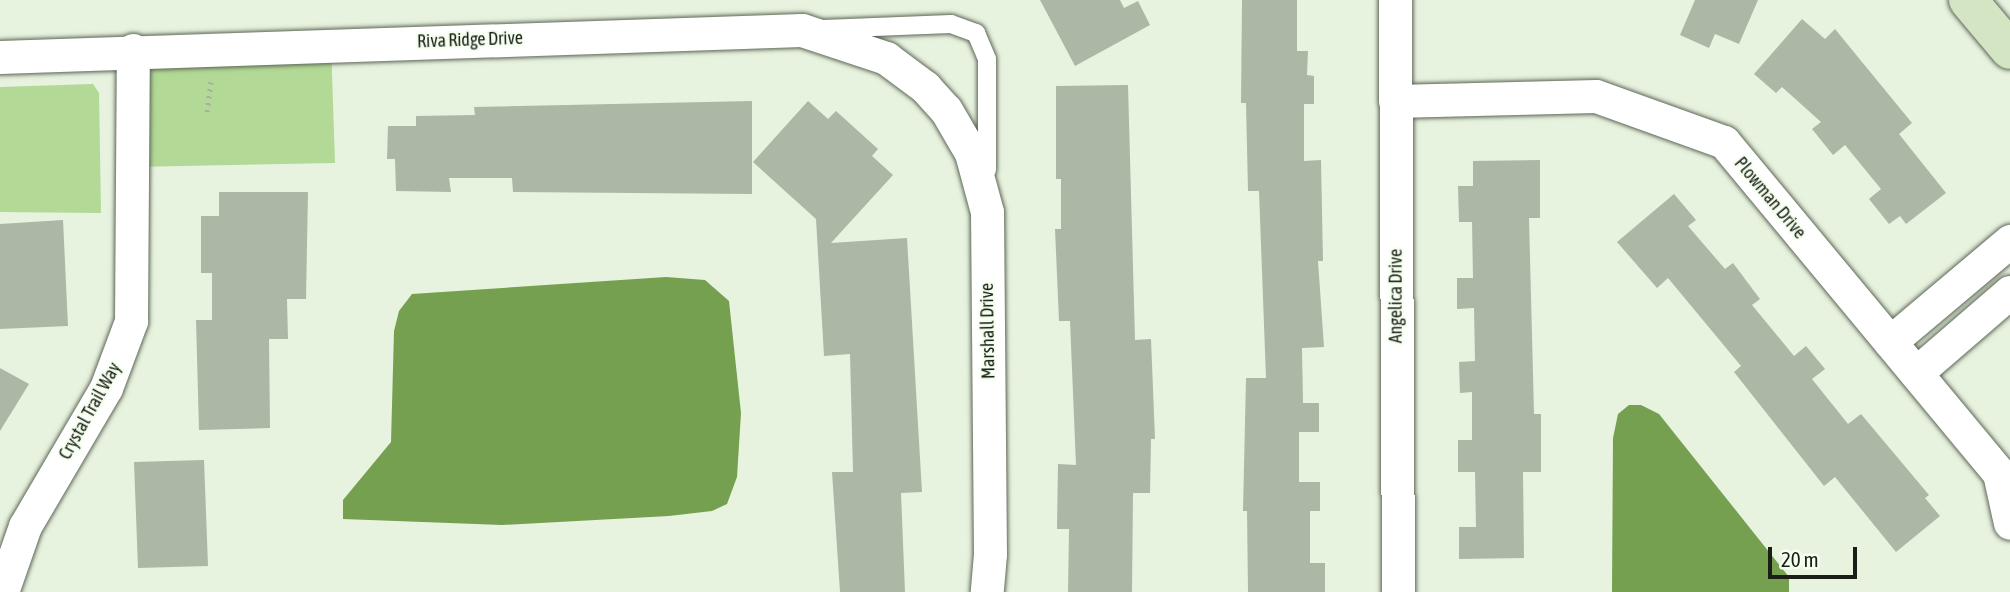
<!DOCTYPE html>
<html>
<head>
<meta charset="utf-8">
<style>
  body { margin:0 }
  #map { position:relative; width:2010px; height:592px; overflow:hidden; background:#e7f2df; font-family:"Asap Condensed",sans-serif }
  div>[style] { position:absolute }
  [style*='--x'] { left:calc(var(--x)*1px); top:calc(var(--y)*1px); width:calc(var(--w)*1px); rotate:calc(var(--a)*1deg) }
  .green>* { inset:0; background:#b2d995 }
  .water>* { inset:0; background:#74a050 }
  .building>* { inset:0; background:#acb7a5 }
  .path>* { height:4.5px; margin-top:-2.25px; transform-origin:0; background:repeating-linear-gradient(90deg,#a7b0a1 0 2px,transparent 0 7px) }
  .roads { filter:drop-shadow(0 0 2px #5d6756) drop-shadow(0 0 2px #5d6756) }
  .lane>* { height:18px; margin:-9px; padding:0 9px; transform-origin:9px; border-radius:9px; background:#fff }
  .street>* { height:33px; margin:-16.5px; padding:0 16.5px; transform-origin:16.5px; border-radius:16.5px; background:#fff }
  .secondary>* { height:38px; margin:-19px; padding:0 19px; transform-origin:19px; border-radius:19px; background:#d4e5c4 }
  span { translate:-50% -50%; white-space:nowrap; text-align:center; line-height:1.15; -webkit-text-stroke:5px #f5ffef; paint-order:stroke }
  .street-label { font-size:18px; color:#1a1e17 }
  .scale { position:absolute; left:1768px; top:547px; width:89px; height:32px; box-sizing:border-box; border:4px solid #1a1e17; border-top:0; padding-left:9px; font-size:21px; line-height:24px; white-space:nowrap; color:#1a1e17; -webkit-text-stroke:5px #f5ffef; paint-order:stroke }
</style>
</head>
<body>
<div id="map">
  <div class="green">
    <i style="clip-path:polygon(331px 44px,335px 163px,133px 167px,133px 50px)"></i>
    <i style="clip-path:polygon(93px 84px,99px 93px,101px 213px,0 212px,0 87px)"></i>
  </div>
  <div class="water">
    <i style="clip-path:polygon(666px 277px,705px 280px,729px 301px,741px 413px,737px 477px,727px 504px,712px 511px,669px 516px,502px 525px,343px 519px,343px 500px,391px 442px,394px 331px,399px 311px,412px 294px)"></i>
    <i style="clip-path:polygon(1629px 405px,1641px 405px,1659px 414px,1789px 577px,1789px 592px,1612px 592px,1613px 438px,1618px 414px)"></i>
  </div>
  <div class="building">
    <i style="clip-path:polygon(1040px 0,1120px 0,1124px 8px,1138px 1px,1150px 25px,1075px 66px)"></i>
    <i style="clip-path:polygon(1242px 0,1297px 0,1297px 51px,1308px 51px,1307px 75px,1314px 76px,1314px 104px,1304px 104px,1304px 161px,1321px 160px,1323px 261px,1318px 261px,1324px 347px,1302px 348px,1303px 403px,1319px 403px,1319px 432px,1299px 432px,1299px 482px,1320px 482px,1320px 511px,1310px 511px,1310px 563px,1325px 563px,1325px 592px,1248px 592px,1247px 511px,1243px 511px,1246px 378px,1266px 378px,1259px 191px,1248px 191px,1246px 103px,1241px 103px)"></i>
    <i style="clip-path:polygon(1695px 0,1758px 0,1739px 44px,1715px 34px,1709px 48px,1680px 35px)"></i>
    <i style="clip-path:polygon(1802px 19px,1825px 39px,1835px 29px,1912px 123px,1899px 134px,1946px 193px,1906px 224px,1900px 216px,1889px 224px,1869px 199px,1881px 189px,1845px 145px,1833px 155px,1812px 129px,1821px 122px,1782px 87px,1776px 93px,1754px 74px)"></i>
    <i style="clip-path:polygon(1128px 85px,1135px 340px,1151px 339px,1155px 439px,1151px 439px,1150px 493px,1133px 493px,1132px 592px,1068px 592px,1069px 529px,1057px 529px,1058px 464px,1076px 465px,1070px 321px,1059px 321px,1055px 229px,1061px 229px,1061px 179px,1056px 179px,1056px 86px)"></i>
    <i style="clip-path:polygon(752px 101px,752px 194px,513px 192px,512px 178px,449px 178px,451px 192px,396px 191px,395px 159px,387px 159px,388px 126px,416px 126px,416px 116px,475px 115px,474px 107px)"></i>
    <i style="clip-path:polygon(808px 101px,828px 119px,836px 111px,878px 149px,872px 156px,893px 175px,831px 243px,907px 238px,922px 492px,901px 493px,905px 592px,840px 592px,832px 472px,853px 472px,850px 354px,824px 356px,816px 219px,753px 162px)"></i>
    <i style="clip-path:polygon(1540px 160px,1540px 218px,1529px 218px,1534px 414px,1541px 414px,1541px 472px,1523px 472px,1524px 558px,1459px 559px,1459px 527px,1476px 527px,1475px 472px,1458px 472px,1458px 440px,1472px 440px,1472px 392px,1460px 393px,1459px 362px,1475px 361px,1474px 308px,1457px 309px,1457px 278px,1473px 278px,1472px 222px,1459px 222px,1458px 186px,1473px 186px,1473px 161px)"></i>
    <i style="clip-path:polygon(219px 192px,308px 192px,306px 299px,287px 299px,288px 339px,269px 339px,270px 428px,199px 430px,196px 320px,212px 320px,212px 273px,201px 273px,201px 216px,219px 216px)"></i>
    <i style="clip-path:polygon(1674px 194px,1696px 220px,1688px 226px,1725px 269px,1733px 263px,1760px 299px,1752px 305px,1794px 356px,1806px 346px,1825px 369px,1812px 379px,1848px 424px,1861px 414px,1929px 495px,1925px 498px,1940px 516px,1896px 552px,1835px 477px,1824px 486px,1734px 372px,1741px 366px,1668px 278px,1657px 288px,1617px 242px)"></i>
    <i style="clip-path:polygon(63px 220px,68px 326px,0 329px,0 224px)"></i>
    <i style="clip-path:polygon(0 368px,29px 384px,0 431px)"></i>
    <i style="clip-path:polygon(204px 460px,208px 566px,138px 568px,134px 462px)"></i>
  </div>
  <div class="path">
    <i style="--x:207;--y:112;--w:32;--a:-83"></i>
  </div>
  <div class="roads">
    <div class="lane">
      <i style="--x:823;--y:29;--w:128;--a:-2.2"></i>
      <i style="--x:951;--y:24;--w:27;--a:20"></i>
      <i style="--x:976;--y:33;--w:28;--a:67"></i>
      <i style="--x:987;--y:59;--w:111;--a:90"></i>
    </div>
    <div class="street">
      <i style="--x:1395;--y:0;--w:592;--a:89.71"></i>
      <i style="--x:0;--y:57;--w:802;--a:-1.93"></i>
      <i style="--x:802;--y:30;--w:89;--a:18.4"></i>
      <i style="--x:886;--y:58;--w:49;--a:36.6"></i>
      <i style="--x:925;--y:87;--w:31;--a:48"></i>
      <i style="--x:946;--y:110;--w:50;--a:59.8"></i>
      <i style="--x:971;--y:153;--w:61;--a:74.8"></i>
      <i style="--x:987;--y:212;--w:342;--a:89.5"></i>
      <i style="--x:990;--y:554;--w:38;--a:95"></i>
      <i style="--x:1395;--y:101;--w:201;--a:-1.4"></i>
      <i style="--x:1596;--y:96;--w:136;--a:19.8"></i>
      <i style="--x:1724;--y:142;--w:430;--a:50.3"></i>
      <i style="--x:1999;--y:473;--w:51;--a:77.6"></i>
      <i style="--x:1890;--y:342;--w:157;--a:-40.1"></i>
      <i style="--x:1916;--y:373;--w:124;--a:-40.8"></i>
      <i style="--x:2;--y:592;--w:70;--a:-70.8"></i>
      <i style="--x:25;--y:526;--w:160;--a:-59.6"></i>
      <i style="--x:106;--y:388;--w:72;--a:-69.5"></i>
      <i style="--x:131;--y:321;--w:271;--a:-89.6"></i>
    </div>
    <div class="secondary">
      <i style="--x:1968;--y:0;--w:65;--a:50"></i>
    </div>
  </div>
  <div class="street-label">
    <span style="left:470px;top:40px;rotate:-2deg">Riva Ridge Drive</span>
    <span style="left:1770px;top:198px;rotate:50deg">Plowman Drive</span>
    <span style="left:1396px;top:296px;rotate:-90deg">Angelica Drive</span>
    <span style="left:988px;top:331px;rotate:-91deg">Marshall Drive</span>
    <span style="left:90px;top:411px;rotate:-61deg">Crystal Trail Way</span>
  </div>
  <div class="scale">20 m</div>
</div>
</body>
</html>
